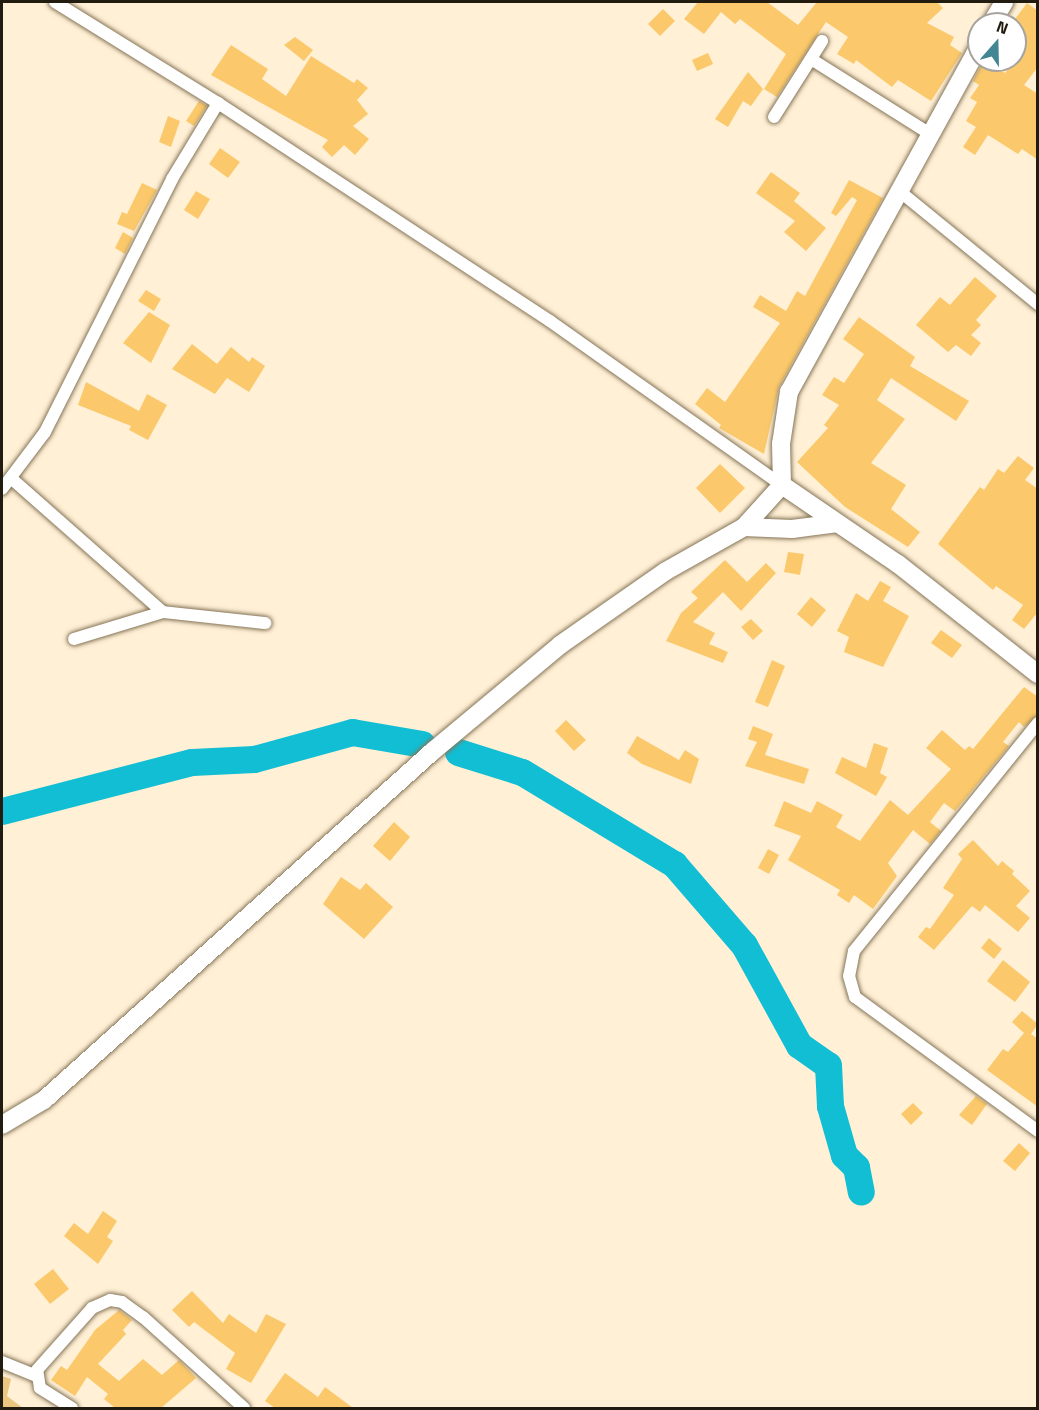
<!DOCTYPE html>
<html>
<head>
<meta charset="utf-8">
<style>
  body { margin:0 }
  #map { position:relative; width:1039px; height:1410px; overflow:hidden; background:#fff0d6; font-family:"Titillium Web",sans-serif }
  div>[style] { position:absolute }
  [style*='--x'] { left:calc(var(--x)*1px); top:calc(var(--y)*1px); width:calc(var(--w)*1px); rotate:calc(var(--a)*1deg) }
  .green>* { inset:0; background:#ebc681 }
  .river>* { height:27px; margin:-13.5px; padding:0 13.5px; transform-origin:13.5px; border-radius:13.5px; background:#11bed4 }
  .building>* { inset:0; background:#fbc96b }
  .roads { filter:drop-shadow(0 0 2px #857457) drop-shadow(0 0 2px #857457) }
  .minor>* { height:12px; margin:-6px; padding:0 6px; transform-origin:6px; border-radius:6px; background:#fff }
  .secondary>* { height:18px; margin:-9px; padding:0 9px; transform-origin:9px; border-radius:9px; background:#fff }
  span { translate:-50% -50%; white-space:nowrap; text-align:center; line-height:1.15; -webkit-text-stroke:6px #fff; paint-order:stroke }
  .frame { position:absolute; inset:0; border:3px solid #221c10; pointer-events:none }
  .north { position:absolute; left:967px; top:12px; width:60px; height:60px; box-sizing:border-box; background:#fff; border:2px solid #a7a49f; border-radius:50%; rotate:20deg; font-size:16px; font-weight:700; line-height:24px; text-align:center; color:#221c10 }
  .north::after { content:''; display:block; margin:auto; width:21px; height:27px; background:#418692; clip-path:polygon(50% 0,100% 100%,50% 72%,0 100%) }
</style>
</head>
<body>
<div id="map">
  <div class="green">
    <i style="clip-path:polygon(2px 1376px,11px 1379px,7px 1396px,23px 1408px,2px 1408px)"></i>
  </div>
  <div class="river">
    <i style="--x:458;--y:752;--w:67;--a:17.4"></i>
    <i style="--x:522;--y:772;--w:178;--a:31.2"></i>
    <i style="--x:674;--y:864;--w:107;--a:49.2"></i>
    <i style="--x:744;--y:945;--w:114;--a:61.2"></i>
    <i style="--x:799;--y:1045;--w:35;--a:35"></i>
    <i style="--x:828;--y:1065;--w:41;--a:87.2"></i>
    <i style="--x:830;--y:1106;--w:51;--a:74.1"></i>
    <i style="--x:844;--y:1155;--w:17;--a:45"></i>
    <i style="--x:856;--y:1167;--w:25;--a:79"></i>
    <i style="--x:2;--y:811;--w:196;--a:-14.5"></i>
    <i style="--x:192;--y:762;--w:62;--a:-2.8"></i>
    <i style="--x:254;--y:759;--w:102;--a:-15.4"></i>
    <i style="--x:352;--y:732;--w:71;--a:9.7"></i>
  </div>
  <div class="building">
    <i style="clip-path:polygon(698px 2px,767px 2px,798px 25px,817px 2px,937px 2px,943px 8px,927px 23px,954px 37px,950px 45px,962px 53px,931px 101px,898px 80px,892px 87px,856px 60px,854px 64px,837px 54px,848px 37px,826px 22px,777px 97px,764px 89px,786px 54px,740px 19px,735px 24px,721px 12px,704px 34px,684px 19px)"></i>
    <i style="clip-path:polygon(1027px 3px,1038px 11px,1038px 67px,1024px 85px,1038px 94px,1038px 160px,1022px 149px,1018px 154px,988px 135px,975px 155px,963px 147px,976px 127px,966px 121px,977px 102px,970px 98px,979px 85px,973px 81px,981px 66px,988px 70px,992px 65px,1005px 73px,1015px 60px,1022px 49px,1015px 45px,1015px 19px)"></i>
    <i style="clip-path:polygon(663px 9px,675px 21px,660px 36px,648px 24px)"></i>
    <i style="clip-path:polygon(295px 37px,313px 50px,304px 61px,284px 45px)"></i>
    <i style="clip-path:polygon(231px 45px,268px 69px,262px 79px,286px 96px,311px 56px,354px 83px,357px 79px,368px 88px,357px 100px,368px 114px,353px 126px,369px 139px,355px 155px,344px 145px,332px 157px,322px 147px,328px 140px,211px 75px)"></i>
    <i style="clip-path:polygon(708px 53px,713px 64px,697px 71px,692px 60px)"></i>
    <i style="clip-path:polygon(748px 72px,763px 89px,751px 106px,743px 101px,728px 127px,715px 119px)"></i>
    <i style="clip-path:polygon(199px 101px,207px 106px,194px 126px,186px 121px)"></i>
    <i style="clip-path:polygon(168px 116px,180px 121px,171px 147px,159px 142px)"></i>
    <i style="clip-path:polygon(220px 148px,240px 162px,228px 178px,209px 164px)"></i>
    <i style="clip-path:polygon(771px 172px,800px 193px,794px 201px,826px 228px,806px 251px,784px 232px,795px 221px,756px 193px)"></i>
    <i style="clip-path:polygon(849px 180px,883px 198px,779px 387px,764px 454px,719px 428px,721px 425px,695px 404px,707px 388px,725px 402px,780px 323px,753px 307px,760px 295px,786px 311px,797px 291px,805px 296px,857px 200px,852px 197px,836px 216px,831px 213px)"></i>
    <i style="clip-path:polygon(142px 183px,157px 190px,134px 231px,117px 224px,122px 212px,127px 214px)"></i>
    <i style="clip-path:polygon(196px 191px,210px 199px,198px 219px,184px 210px)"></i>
    <i style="clip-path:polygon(123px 232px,133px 238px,125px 254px,115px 248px)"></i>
    <i style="clip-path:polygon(975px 277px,997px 296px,976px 320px,981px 325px,971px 335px,981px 343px,971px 356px,956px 345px,948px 352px,916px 325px,940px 297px,950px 305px)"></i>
    <i style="clip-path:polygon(146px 290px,161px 299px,154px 311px,138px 301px)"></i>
    <i style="clip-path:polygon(149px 312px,170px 325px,151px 363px,123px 343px)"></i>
    <i style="clip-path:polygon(859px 317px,915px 357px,910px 366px,969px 401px,956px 421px,891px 378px,877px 400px,905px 419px,871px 463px,906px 485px,891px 509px,920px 532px,908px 547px,845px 507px,797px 462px,828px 428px,824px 425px,839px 405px,822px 395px,834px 377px,844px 383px,864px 354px,843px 339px)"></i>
    <i style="clip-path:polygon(192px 344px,217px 364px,231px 347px,249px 362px,252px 357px,265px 366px,249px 392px,227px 378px,215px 394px,172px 369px)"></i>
    <i style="clip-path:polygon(86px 382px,139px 411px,147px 394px,167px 405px,148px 440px,129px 430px,131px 426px,78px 405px)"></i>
    <i style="clip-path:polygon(1018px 456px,1034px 468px,1025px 480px,1038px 489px,1038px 612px,1024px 629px,1012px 620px,1023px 605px,996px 586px,993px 590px,938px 544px,980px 487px,984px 490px,998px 469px,1004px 473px)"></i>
    <i style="clip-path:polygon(720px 464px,745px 488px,720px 513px,696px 488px)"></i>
    <i style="clip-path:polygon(788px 552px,804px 554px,800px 575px,784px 572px)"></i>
    <i style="clip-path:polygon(725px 560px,747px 582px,766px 563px,776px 573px,741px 611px,723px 592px,693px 622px,715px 633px,709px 644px,728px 652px,723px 663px,666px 641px,681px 613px,698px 598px,691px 592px)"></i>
    <i style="clip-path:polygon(880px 581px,891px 587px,883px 601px,909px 616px,883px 667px,844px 652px,849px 637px,837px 631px,856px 593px,868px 601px)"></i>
    <i style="clip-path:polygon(811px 597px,826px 610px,812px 627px,797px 614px)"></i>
    <i style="clip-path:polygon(751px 619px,763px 631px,753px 640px,741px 627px)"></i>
    <i style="clip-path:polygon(941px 630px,962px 645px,952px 658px,931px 643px)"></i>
    <i style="clip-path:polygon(772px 660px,785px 666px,768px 707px,755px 702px)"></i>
    <i style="clip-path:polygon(1024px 687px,1038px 697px,1038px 715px,1024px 727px,1019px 722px,1003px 742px,1009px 746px,955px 811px,944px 803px,930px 822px,941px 831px,930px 844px,913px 830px,888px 863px,897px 876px,873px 909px,854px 895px,849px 903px,837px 895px,840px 890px,788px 860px,801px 836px,774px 826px,784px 801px,811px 813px,817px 801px,843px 815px,836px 827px,860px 841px,890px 800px,908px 815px,951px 769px,926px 748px,942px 730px,965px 750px,969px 746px,973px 749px)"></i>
    <i style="clip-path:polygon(566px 720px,586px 740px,574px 751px,555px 731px)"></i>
    <i style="clip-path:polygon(753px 726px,773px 734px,765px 755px,809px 769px,804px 784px,745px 766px,757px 742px,748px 739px)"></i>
    <i style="clip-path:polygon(637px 736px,679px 760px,685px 750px,699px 759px,691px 784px,642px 764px,627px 753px)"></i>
    <i style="clip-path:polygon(874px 743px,888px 748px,880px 773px,887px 777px,876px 796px,835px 773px,842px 757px,866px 768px)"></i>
    <i style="clip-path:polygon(394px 822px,410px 837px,390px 861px,373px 846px)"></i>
    <i style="clip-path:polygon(973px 840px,998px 866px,1002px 861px,1014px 871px,1012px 874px,1030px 891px,1016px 906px,1030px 918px,1018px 932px,985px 905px,980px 912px,972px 906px,934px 950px,918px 937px,926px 927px,930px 929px,954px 895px,943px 888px,962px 859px,958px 854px)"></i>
    <i style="clip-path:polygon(768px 849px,779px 855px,769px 874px,758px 868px)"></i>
    <i style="clip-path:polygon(341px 877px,360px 890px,366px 883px,393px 907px,364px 939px,323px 904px)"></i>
    <i style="clip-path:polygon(989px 938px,1002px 949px,994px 959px,981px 948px)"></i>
    <i style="clip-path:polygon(1003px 960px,1030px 982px,1015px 1002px,987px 981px)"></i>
    <i style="clip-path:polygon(1022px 1011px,1038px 1024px,1031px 1034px,1038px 1039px,1038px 1107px,987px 1070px,1003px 1049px,1008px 1052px,1024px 1033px,1012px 1022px)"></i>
    <i style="clip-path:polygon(976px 1096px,987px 1104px,972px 1125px,959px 1115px)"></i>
    <i style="clip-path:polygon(913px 1103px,923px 1113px,911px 1125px,901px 1114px)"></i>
    <i style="clip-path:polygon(1019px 1143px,1030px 1153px,1015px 1171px,1003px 1161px)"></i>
    <i style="clip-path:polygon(103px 1211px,117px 1221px,107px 1237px,113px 1241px,98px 1264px,64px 1236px,74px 1223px,88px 1234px)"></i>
    <i style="clip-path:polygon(53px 1269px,69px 1289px,50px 1304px,34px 1284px)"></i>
    <i style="clip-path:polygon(192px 1291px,223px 1323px,229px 1314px,256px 1333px,266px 1314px,286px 1324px,251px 1383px,226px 1369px,235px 1353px,194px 1322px,189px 1327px,172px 1310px)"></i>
    <i style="clip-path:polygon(119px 1310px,132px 1320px,123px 1330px,126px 1334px,98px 1364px,119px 1381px,143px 1359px,162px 1375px,179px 1360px,196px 1378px,161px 1408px,115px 1408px,104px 1399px,108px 1394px,87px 1377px,75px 1396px,51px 1380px,61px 1366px,67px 1370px,95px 1330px)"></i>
    <i style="clip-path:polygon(285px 1373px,318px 1397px,325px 1387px,353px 1408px,275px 1408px,265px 1401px)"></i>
  </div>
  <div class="roads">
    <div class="minor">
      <i style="--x:55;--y:2;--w:192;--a:31.8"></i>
      <i style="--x:218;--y:103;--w:397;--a:33.3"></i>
      <i style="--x:550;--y:321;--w:284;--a:35.3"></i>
      <i style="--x:811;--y:59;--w:141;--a:32.2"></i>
      <i style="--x:774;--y:117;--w:90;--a:-57.7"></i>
      <i style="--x:898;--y:190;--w:181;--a:39.2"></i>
      <i style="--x:12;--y:479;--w:201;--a:41.4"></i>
      <i style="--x:2;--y:489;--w:71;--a:-53"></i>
      <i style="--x:45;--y:432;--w:283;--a:-63.3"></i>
      <i style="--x:172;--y:179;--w:89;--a:-58.8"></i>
      <i style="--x:74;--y:639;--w:93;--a:-16.9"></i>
      <i style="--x:163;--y:612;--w:103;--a:6.2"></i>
      <i style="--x:1038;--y:723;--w:293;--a:128.9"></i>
      <i style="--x:854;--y:951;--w:25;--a:101"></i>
      <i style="--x:849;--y:976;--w:22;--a:74"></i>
      <i style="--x:855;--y:997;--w:227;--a:36.2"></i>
      <i style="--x:2;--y:1362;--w:37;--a:22"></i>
      <i style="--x:72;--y:1408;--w:38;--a:-148"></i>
      <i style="--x:40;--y:1388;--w:18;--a:-99"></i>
      <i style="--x:37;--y:1370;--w:83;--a:-48.4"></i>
      <i style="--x:92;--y:1308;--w:20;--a:-24"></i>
      <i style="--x:110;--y:1300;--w:12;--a:9"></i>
      <i style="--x:122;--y:1302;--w:26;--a:36"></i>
      <i style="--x:143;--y:1317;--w:136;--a:42"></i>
    </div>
    <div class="secondary">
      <i style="--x:991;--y:24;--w:26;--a:-59"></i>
      <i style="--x:782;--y:485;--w:140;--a:34.3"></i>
      <i style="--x:898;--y:564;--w:178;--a:38.2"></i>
      <i style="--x:744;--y:527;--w:48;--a:2.4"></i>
      <i style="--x:792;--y:529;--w:46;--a:-7.4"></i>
      <i style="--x:2;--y:1125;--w:49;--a:-30.8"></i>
      <i style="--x:44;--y:1100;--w:523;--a:-41.9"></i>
      <i style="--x:433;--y:751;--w:165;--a:-39.8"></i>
      <i style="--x:560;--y:645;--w:129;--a:-34.9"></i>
      <i style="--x:666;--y:571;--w:90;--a:-29.4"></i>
      <i style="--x:744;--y:527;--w:57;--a:-47.9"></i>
      <i style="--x:782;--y:485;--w:41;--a:-91.4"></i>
      <i style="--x:781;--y:444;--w:53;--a:-81.3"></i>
      <i style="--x:789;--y:392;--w:395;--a:-61.2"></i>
    </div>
  </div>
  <div class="frame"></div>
  <div class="north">N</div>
</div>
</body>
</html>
